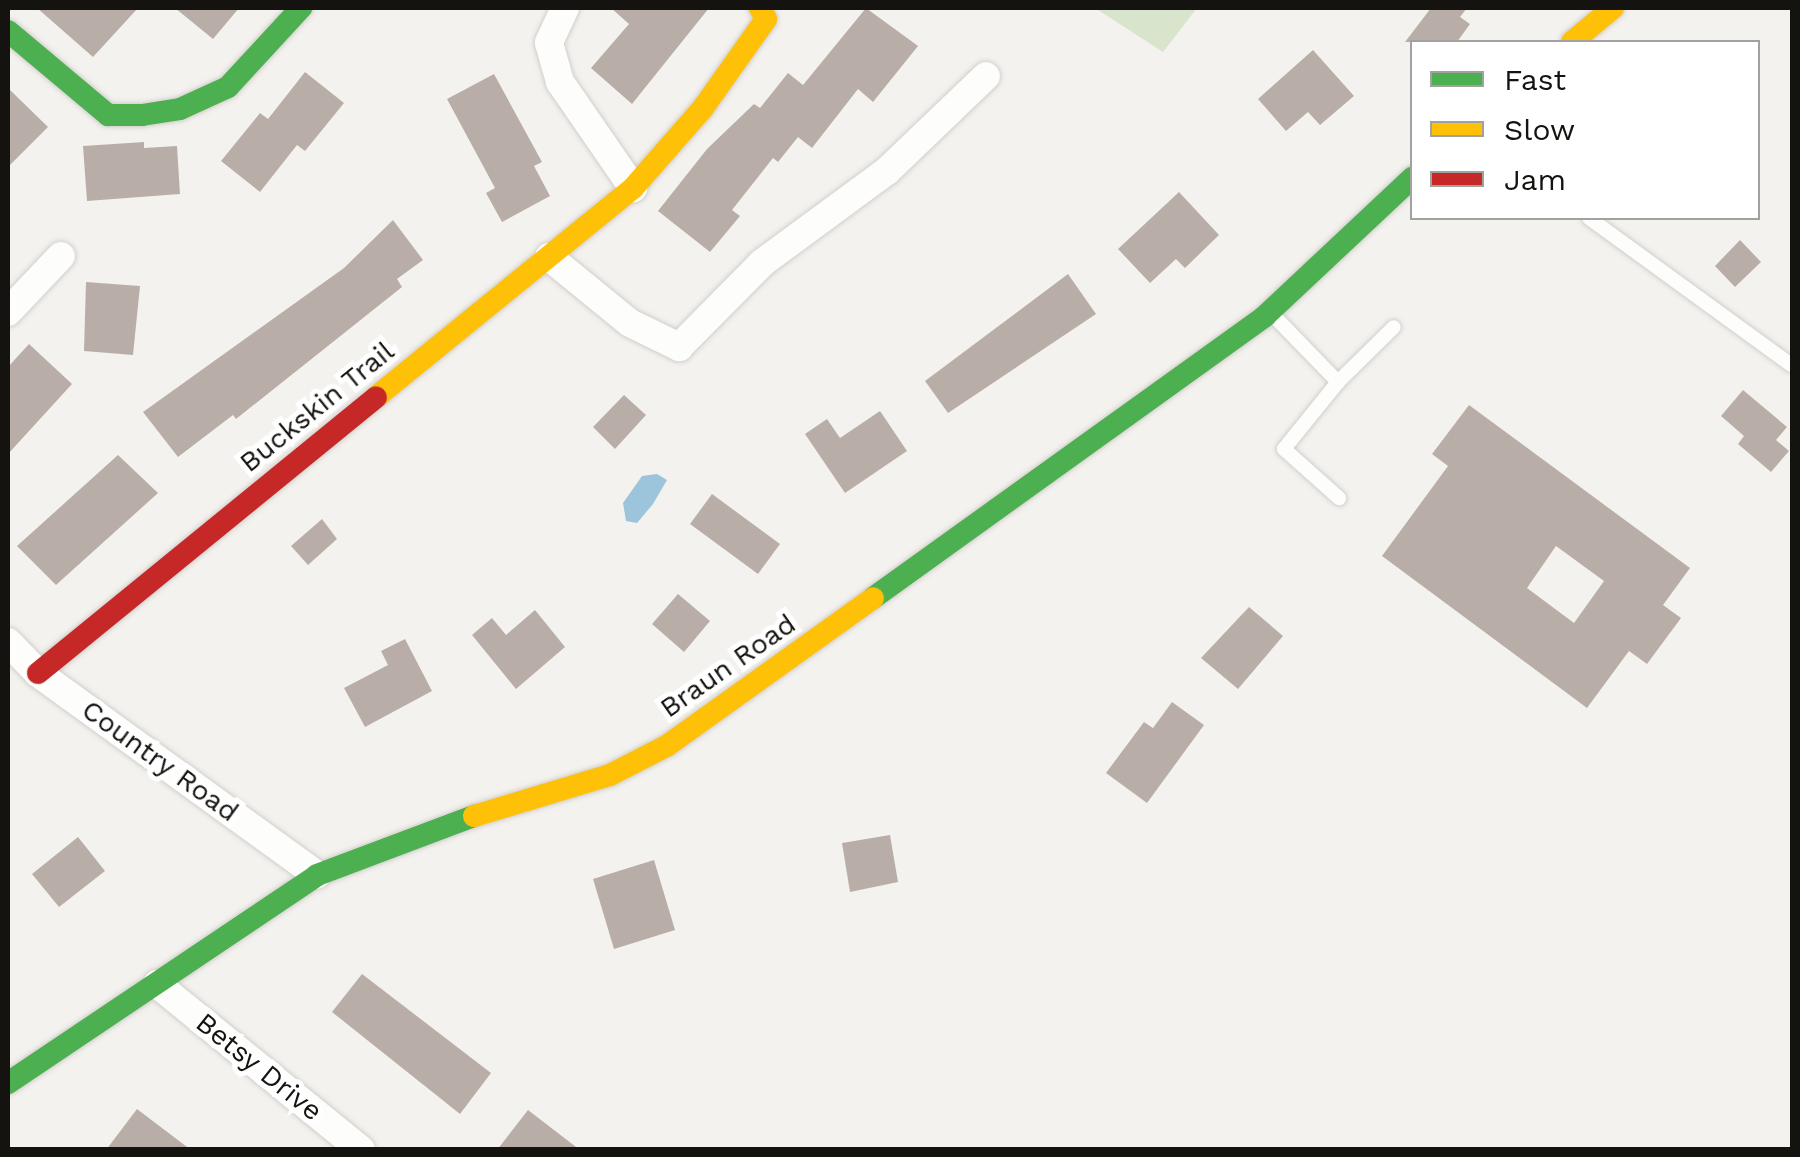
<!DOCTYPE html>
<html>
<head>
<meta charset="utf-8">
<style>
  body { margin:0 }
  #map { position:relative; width:1800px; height:1157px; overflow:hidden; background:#f4f2ee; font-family:"Work Sans",sans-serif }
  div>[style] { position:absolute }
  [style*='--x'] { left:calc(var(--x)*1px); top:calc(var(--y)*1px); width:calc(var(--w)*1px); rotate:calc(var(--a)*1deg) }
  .green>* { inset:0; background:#d8e4cb }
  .water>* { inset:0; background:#9cc4db }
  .building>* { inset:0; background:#b9aea7 }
  .roads { filter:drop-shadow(0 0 2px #d1cfcc) drop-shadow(0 0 2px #d1cfcc) }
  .lane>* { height:14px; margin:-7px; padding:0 7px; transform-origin:7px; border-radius:7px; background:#fdfdfc }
  .street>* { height:28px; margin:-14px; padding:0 14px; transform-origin:14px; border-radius:14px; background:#fdfdfc }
  .fast>* { height:22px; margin:-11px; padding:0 11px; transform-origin:11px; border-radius:11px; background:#4caf50 }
  .slow>* { height:22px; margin:-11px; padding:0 11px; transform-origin:11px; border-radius:11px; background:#ffc107 }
  .jam>* { height:22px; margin:-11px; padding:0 11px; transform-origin:11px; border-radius:11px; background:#c62828 }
  span { translate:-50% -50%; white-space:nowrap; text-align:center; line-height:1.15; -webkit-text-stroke:10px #fff; paint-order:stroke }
  .street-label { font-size:28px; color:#141310 }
  .frame { position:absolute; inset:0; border:10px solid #141310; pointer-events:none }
  .legend { position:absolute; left:1410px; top:40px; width:350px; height:180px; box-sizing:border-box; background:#fff; border:2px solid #a1a19f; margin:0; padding:12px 18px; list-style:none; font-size:30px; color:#141310 }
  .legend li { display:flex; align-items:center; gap:20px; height:50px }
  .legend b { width:50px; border:2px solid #a1a19f }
</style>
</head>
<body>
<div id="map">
  <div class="green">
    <i style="clip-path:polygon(1095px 8px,1197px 8px,1163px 52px)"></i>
  </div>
  <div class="water">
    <i style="clip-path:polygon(657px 474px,667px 480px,653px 504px,637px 523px,626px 521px,623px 503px,642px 476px)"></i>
  </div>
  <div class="building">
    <i style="clip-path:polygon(37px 8px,138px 8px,93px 57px)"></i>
    <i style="clip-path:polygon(175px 8px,239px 8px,213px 39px)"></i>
    <i style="clip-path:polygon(611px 8px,709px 8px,632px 104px,591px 68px,629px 24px)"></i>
    <i style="clip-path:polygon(866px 8px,918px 46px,873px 102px,858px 89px,812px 148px,798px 137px,778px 162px,773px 158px,732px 210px,740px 216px,710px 252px,658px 211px,707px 149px,754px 104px,760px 108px,788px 73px,803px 85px)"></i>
    <i style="clip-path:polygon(1431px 8px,1467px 8px,1460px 17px,1470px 24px,1457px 42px,1405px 42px)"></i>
    <i style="clip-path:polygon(1313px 50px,1354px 96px,1320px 125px,1308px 112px,1286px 131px,1258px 99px)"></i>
    <i style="clip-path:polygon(305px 72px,344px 103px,305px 151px,297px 145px,260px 192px,221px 161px,260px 113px,268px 119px)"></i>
    <i style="clip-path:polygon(494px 74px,542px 162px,534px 166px,550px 196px,502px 222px,486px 193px,495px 188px,447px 99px)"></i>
    <i style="clip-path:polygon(8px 88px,48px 127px,8px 167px)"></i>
    <i style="clip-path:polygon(144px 142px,144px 148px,177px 146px,180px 194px,87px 201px,83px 146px)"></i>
    <i style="clip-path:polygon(1179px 192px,1219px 235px,1185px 268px,1176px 259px,1150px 283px,1118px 249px)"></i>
    <i style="clip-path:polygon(393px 220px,423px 260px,397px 279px,402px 287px,236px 419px,233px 415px,178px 457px,143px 412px,344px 268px)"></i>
    <i style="clip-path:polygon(1740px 240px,1761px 262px,1735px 287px,1715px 266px)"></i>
    <i style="clip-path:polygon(1068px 274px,1096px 314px,948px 413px,925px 381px)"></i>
    <i style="clip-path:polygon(86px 282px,140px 286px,133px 355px,84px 351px)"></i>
    <i style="clip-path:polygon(29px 344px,72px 384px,8px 454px,8px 367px)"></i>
    <i style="clip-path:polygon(1743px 390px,1787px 427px,1776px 440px,1789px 451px,1771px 472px,1738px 444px,1744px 436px,1721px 416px)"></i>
    <i style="clip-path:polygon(624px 395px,646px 415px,615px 449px,593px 427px)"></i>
    <i style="clip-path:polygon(evenodd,1469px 405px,1690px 568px,1663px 605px,1681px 618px,1647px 664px,1629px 651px,1587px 708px,1382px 556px,1448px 466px,1432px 454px,1469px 405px,1556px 546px,1604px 581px,1574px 623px,1527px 588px,1556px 546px)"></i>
    <i style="clip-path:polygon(880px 411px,907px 451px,845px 493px,805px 434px,827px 419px,840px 438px)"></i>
    <i style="clip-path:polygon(118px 455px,158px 493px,56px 585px,17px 546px)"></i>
    <i style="clip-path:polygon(712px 494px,780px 544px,758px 574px,690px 524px)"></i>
    <i style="clip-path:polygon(322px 519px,337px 539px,308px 565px,291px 546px)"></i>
    <i style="clip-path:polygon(678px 594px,710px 621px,684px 652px,652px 624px)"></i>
    <i style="clip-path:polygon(1249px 607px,1283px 636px,1238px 689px,1201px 658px)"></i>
    <i style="clip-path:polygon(535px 610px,565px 647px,516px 689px,472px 635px,492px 618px,506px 635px)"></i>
    <i style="clip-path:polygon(405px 639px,432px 691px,365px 727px,344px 688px,388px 665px,381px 651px)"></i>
    <i style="clip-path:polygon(1172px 702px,1204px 725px,1147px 803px,1106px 773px,1144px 722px,1153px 728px)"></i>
    <i style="clip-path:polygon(890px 835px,898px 882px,850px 892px,842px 843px)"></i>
    <i style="clip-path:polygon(78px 837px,105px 871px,59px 907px,32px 874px)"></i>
    <i style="clip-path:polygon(654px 860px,675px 930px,614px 949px,593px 879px)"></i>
    <i style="clip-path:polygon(362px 974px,491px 1073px,460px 1114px,332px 1012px)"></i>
    <i style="clip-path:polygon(137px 1109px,191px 1150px,106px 1150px)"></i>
    <i style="clip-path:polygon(528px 1110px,580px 1150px,497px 1150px)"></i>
  </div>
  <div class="roads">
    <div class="lane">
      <i style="--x:1589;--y:218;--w:250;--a:36"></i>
      <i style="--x:1270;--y:312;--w:98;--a:45.8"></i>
      <i style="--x:1338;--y:382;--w:86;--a:128.9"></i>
      <i style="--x:1284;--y:449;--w:74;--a:41.7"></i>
      <i style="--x:1338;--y:382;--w:78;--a:-44.5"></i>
    </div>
    <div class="street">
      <i style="--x:565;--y:8;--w:38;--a:115"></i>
      <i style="--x:549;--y:43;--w:41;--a:74.2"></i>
      <i style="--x:560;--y:82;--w:129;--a:55.4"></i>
      <i style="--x:549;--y:257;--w:104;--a:39.2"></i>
      <i style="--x:630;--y:323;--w:55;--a:26.1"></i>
      <i style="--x:679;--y:347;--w:118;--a:-45.3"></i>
      <i style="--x:762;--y:263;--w:155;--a:-36.4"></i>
      <i style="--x:887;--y:171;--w:137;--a:-43.8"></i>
      <i style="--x:8;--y:312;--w:77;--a:-46.6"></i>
      <i style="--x:8;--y:642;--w:43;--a:45.9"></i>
      <i style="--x:38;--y:673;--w:344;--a:35.9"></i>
      <i style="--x:157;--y:984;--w:263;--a:39.1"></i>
    </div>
    <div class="fast">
      <i style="--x:8;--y:31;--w:131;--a:40"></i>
      <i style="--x:108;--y:115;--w:34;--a:0"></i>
      <i style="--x:142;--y:115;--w:38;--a:-9"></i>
      <i style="--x:180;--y:109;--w:53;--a:-24.6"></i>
      <i style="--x:228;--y:87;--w:108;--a:-47.3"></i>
      <i style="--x:873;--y:598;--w:483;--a:-35.7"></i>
      <i style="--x:1265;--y:316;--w:202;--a:-43.2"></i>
      <i style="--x:8;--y:1083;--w:372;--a:-33.9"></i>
      <i style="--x:317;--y:875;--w:168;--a:-20.6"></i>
    </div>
    <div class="slow">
      <i style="--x:1572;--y:42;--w:53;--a:-39.7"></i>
      <i style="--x:376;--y:397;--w:331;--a:-39.1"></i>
      <i style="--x:633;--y:188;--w:106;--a:-48.8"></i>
      <i style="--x:703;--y:108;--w:109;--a:-54.7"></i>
      <i style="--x:766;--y:19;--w:13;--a:-119"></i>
      <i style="--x:474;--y:816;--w:142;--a:-16.8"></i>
      <i style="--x:610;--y:775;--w:65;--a:-27.3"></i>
      <i style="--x:668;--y:745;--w:252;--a:-35.6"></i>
    </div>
    <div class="jam">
      <i style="--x:38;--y:673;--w:436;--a:-39.2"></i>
    </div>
  </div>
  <div class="street-label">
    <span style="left:317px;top:407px;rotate:-39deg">Buckskin Trail</span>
    <span style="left:728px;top:666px;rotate:-35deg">Braun Road</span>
    <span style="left:160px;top:761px;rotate:36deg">Country Road</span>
    <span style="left:259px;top:1067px;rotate:39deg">Betsy Drive</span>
  </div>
  <div class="frame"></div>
  <ul class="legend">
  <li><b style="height:12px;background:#4caf50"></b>Fast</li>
  <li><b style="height:12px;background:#ffc107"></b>Slow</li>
  <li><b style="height:12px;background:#c62828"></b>Jam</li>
  </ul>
</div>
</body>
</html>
